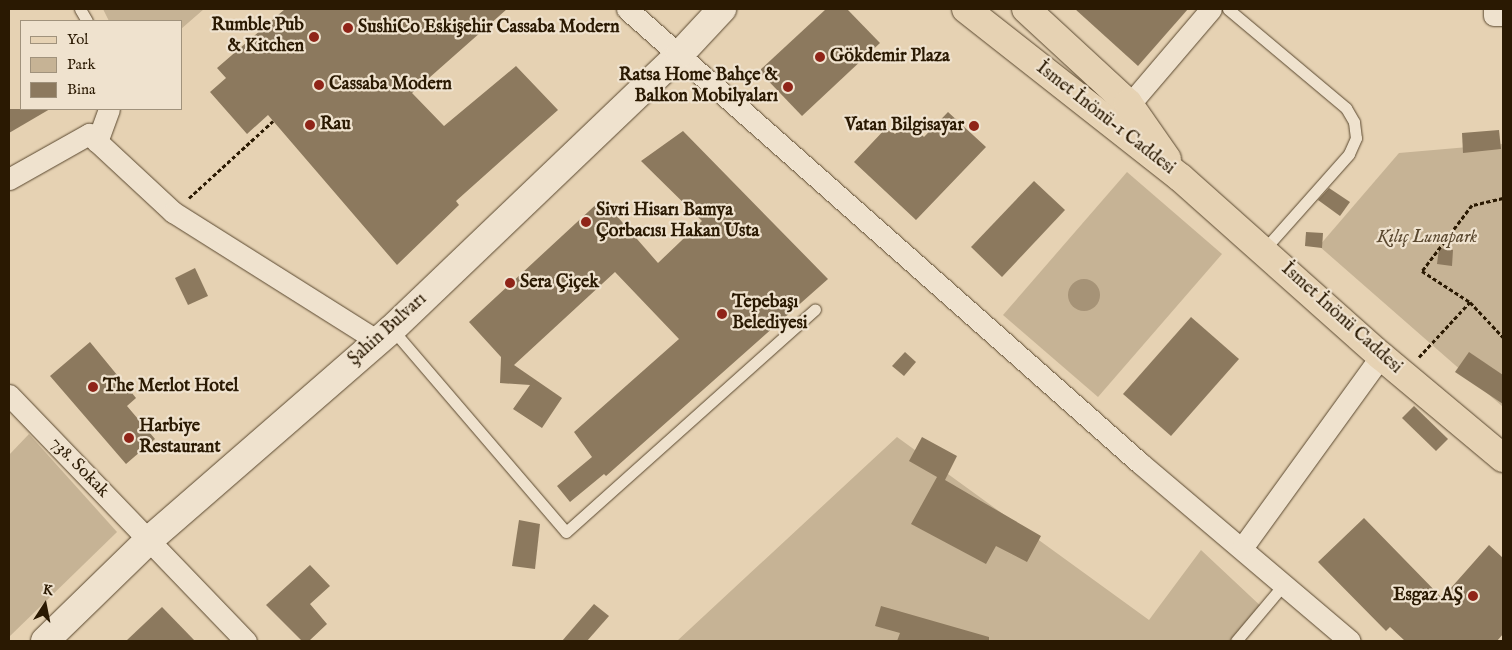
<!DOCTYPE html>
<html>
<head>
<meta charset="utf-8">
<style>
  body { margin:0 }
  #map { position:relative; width:1512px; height:650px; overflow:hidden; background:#e6d2b3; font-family:"IM FELL English",serif }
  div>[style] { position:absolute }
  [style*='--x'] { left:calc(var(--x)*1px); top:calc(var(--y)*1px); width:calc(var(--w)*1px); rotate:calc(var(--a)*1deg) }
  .green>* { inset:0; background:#c6b395 }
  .water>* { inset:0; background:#a69377 }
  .round { border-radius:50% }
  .building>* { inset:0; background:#8c795e }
  .path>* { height:3px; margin-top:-1.5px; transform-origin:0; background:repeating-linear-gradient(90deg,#2a1902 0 4px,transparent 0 6.5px) }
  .roads { filter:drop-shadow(0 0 1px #59472e) drop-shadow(0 0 1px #59472e) }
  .lane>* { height:11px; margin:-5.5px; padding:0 5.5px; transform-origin:5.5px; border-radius:5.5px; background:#efe2ce }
  .street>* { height:21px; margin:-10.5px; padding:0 10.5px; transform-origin:10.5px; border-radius:10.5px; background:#efe2ce }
  .secondary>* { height:28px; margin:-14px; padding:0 14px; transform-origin:14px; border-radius:14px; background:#efe2ce }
  .primary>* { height:28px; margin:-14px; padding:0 14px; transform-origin:14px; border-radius:14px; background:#e6d2b3 }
  .dots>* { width:14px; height:14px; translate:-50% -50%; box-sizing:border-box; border:2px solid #efe2ce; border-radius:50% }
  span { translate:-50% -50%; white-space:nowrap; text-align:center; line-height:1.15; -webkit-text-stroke:4.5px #efe2ce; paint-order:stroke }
  .poi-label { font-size:18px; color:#2a1902; font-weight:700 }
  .right { translate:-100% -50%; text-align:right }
  .left { translate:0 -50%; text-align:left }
  .street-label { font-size:18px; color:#2a1902 }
  .park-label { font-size:18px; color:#59472e; font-style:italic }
  .frame { position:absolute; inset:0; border:10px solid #2a1902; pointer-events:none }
  .legend { position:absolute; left:20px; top:20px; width:162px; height:90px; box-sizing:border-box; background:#efe2ce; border:1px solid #a0927c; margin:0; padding:6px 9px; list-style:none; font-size:15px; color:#2a1902 }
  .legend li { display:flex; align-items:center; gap:10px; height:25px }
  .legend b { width:25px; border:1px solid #a0927c }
  .north { position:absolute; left:20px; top:580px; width:50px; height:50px; -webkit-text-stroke:4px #efe2ce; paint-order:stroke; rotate:11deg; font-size:14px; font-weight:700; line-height:20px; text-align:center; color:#2a1902 }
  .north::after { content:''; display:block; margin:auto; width:18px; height:22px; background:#2a1902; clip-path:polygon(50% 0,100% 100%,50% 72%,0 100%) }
</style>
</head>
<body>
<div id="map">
  <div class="green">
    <i style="clip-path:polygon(103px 9px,204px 9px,181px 29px,181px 21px,109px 21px)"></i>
    <i style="clip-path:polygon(1503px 144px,1503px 407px,1319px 246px,1399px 153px)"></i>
    <i style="clip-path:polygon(1127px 172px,1222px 254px,1098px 397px,1003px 315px)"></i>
    <i style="clip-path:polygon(29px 434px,117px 532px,9px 637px,9px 455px)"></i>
    <i style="clip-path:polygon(897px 437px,1149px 620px,1201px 550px,1265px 610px,1243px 641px,677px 641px)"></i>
  </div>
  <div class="water">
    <i class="round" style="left:1068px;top:279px;width:32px;height:32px"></i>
  </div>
  <div class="building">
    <i style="clip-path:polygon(285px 9px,507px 9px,412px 93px,444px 126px,516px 66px,558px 110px,456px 201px,459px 205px,397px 265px,268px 115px,247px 134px,210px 92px,226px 78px,217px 68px)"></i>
    <i style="clip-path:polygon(826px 9px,847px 9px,880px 43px,802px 116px,759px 71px)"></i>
    <i style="clip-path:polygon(1075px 9px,1188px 9px,1138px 66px)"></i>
    <i style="clip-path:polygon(9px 109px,50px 109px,9px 133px)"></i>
    <i style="clip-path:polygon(948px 112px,986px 147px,916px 220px,854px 162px,887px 127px,895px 134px,908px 121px,924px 137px)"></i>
    <i style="clip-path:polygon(1499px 130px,1501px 149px,1463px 153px,1462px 133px)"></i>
    <i style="clip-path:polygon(683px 131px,828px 279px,606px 476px,604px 474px,570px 502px,557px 486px,592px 457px,574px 432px,679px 339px,615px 272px,514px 365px,562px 398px,542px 428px,513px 409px,530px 385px,500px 383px,501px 357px,469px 322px,602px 199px,658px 263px,702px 221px,641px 161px)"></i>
    <i style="clip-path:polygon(1034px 181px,1065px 210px,1002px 277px,971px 247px)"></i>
    <i style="clip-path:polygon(1329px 188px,1350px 202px,1340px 216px,1318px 200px)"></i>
    <i style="clip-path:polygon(1306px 232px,1323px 233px,1322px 248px,1305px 246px)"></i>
    <i style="clip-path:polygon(1439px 248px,1453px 250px,1452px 266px,1437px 264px)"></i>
    <i style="clip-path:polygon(195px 268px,208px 296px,188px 305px,175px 278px)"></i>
    <i style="clip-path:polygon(1191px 317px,1239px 359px,1171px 436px,1123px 394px)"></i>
    <i style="clip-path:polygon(90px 342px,136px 398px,127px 406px,155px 439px,126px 464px,50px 376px)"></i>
    <i style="clip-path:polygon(905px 352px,916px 362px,904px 376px,892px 366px)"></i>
    <i style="clip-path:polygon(1469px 352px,1503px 375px,1503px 404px,1455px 372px)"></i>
    <i style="clip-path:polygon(1414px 406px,1448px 439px,1436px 451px,1402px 418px)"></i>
    <i style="clip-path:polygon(922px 437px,957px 456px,945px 480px,1041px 536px,1027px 562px,996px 546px,986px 564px,911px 524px,937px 477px,909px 461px)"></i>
    <i style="clip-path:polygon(1364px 518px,1442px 598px,1489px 545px,1503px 558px,1503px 634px,1497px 641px,1405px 641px,1390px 627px,1386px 631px,1318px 562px)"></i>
    <i style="clip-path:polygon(519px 520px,540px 524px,535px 569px,512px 566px)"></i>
    <i style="clip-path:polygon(310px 565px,330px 586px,310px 604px,327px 624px,309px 641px,302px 641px,266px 605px)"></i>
    <i style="clip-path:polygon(594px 604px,609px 616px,587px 641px,562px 641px)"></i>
    <i style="clip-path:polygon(881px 606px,989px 637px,989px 641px,897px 641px,900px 633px,875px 626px)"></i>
    <i style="clip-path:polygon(162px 607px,195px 641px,126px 641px)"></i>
  </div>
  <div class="path">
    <i style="--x:189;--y:198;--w:114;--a:-42.5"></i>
    <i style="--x:1503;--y:198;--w:32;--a:167"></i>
    <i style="--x:1472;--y:205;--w:83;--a:127.1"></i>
    <i style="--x:1422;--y:271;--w:57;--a:32.9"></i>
    <i style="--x:1470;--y:302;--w:48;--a:46.7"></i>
    <i style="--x:1419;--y:357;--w:75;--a:-47.2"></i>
  </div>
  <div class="roads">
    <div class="lane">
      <i style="--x:80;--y:9;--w:14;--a:60"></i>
      <i style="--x:1228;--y:9;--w:154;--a:40"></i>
      <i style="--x:1346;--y:108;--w:16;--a:60"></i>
      <i style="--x:1354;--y:122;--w:16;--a:83"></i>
      <i style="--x:1356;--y:138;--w:17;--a:114"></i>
      <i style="--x:1349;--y:154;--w:130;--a:131.6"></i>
      <i style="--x:392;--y:329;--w:267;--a:49.4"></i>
      <i style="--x:566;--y:532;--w:334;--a:-41.8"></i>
      <i style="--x:1236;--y:641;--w:75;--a:-49.9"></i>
    </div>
    <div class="street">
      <i style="--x:627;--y:9;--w:685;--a:41.51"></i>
      <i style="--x:1140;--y:463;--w:275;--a:40.3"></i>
      <i style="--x:1494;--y:9;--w:6;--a:90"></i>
      <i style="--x:1494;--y:15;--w:9;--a:0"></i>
      <i style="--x:1129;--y:105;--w:126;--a:-49.5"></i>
      <i style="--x:97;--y:142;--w:35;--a:-70"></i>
      <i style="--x:9;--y:179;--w:92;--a:-29.4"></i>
      <i style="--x:89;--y:134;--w:115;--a:42.9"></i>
      <i style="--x:173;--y:212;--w:242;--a:32.2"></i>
      <i style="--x:9;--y:395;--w:342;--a:46.1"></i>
      <i style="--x:1242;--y:548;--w:237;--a:-54.1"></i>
    </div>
    <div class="secondary">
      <i style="--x:45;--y:641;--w:144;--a:-44.2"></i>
      <i style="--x:148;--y:541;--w:323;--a:-41"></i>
      <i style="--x:392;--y:329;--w:398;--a:-43.7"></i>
      <i style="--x:680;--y:54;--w:62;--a:-47"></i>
    </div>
    <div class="primary">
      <i style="--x:966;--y:9;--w:273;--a:38.2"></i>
      <i style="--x:1181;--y:178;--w:268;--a:41.7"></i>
      <i style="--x:1381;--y:356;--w:159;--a:39.9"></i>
      <i style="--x:1026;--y:9;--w:139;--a:42.7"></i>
      <i style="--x:1128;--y:103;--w:68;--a:55.1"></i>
    </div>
  </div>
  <div class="dots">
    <i style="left:348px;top:28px;background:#8f2418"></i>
    <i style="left:314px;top:37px;background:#8f2418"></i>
    <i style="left:820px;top:57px;background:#8f2418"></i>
    <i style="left:319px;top:85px;background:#8f2418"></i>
    <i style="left:788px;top:87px;background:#8f2418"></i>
    <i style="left:310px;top:125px;background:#8f2418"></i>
    <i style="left:974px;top:126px;background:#8f2418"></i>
    <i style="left:586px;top:222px;background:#8f2418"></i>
    <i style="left:510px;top:283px;background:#8f2418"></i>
    <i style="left:722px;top:314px;background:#8f2418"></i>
    <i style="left:93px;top:387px;background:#8f2418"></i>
    <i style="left:129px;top:438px;background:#8f2418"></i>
    <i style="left:1473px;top:596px;background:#8f2418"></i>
  </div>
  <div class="poi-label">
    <span class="right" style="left:304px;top:37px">Rumble Pub<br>&amp; Kitchen</span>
    <span class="left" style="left:358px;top:28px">SushiCo Eskişehir Cassaba Modern</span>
    <span class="left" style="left:830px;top:57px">Gökdemir Plaza</span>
    <span class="right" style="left:778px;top:87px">Ratsa Home Bahçe &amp;<br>Balkon Mobilyaları</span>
    <span class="left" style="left:329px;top:85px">Cassaba Modern</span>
    <span class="left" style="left:320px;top:125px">Rau</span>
    <span class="right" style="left:964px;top:126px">Vatan Bilgisayar</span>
    <span class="left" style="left:596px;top:222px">Sivri Hisarı Bamya<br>Çorbacısı Hakan Usta</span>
    <span class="left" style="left:520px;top:283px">Sera Çiçek</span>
    <span class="left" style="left:732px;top:314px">Tepebaşı<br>Belediyesi</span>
    <span class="left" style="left:103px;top:387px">The Merlot Hotel</span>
    <span class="left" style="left:139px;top:438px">Harbiye<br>Restaurant</span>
    <span class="right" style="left:1463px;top:596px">Esgaz AŞ</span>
  </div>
  <div class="street-label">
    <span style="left:1105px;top:119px;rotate:38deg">İsmet İnönü-1 Caddesi</span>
    <span style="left:1341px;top:319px;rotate:42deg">İsmet İnönü Caddesi</span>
    <span style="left:388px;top:330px;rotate:-42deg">Şahin Bulvarı</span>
    <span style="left:79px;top:468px;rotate:46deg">738. Sokak</span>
  </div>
  <div class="park-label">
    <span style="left:1427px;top:238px">Kılıç Lunapark</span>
  </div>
  <div class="frame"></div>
  <ul class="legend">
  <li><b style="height:6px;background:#e6d2b3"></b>Yol</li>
  <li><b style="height:14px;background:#c6b395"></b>Park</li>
  <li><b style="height:14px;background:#8c795e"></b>Bina</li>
  </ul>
  <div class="north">K</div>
</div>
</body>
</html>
